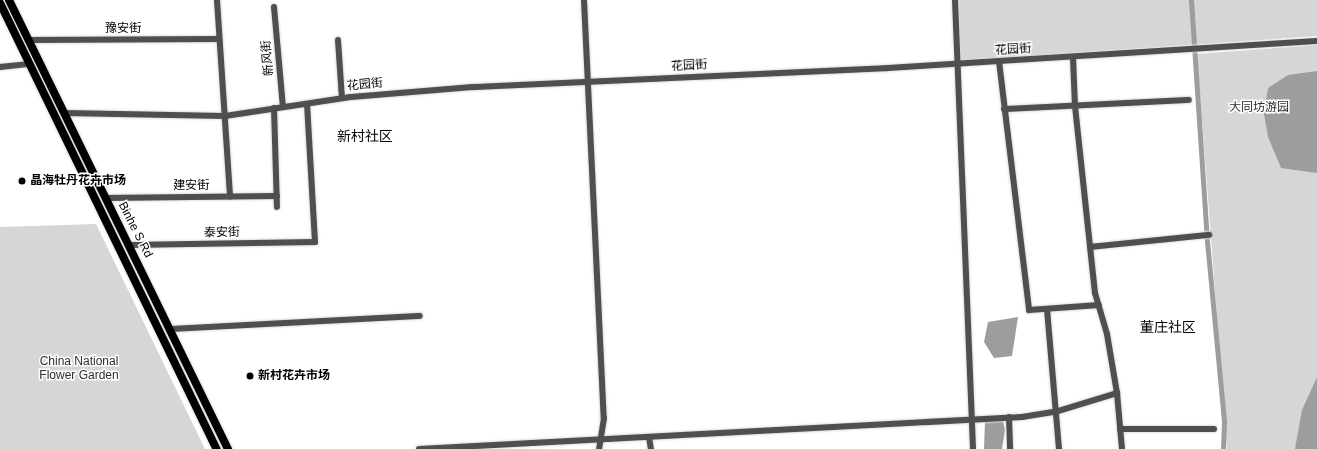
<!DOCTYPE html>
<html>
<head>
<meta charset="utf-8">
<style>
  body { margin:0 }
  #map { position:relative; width:1317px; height:449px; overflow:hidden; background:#fff; font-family:Helvetica,"Noto Sans SC",sans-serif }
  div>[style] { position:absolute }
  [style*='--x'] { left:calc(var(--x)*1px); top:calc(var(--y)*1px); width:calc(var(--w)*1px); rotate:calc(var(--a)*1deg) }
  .green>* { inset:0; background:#d6d6d6 }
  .water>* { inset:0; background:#9d9d9d }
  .canal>* { height:5px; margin:-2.5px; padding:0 2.5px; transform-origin:2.5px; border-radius:2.5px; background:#9d9d9d }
  .roads { filter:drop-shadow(0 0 1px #dbdbdb) drop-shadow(0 0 1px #dbdbdb) }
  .minor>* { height:6px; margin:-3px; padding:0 3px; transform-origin:3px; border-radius:3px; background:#4f4f4f }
  .major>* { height:8px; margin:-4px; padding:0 4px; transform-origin:4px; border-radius:4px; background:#000 }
  .dots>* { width:11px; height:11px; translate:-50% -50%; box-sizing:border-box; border:2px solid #fff; border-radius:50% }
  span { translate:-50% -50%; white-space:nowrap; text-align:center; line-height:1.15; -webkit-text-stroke:3px #fff; paint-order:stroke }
  .street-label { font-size:12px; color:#000 }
  .park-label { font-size:12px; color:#2d2d2d }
  .poi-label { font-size:12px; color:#000; font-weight:700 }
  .left { translate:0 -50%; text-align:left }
  .quarter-label { font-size:14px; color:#000 }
</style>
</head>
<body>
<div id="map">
  <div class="green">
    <i style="clip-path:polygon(958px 0,1317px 0,1317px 36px,960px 61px)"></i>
    <i style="clip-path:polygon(1317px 45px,1317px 449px,1227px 449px,1197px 54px)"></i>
    <i style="clip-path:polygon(96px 224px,205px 449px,0 449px,0 227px)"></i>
  </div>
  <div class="water">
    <i style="clip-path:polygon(1317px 71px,1317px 173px,1281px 168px,1268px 137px,1264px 114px,1268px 88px,1288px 75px)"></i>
    <i style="clip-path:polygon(1018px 317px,1012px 356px,994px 358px,984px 342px,988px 322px)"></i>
    <i style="clip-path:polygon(1317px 377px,1317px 449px,1295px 449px,1302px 410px)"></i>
    <i style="clip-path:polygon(985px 421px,1003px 421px,1005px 430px,1002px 449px,984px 449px)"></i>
  </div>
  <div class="canal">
    <i style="--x:1191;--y:0;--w:242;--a:86.2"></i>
    <i style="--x:1207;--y:241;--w:181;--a:84.6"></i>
    <i style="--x:1224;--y:421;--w:28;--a:92"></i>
  </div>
  <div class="roads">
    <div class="minor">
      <i style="--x:217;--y:0;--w:197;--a:86.2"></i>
      <i style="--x:584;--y:0;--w:418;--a:87.3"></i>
      <i style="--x:604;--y:418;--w:31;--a:99"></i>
      <i style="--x:955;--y:0;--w:449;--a:87.7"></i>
      <i style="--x:274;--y:7;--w:100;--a:84.9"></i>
      <i style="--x:29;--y:40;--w:189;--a:-0.3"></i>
      <i style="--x:338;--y:40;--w:58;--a:86.1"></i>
      <i style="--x:1073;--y:57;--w:49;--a:87.7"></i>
      <i style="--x:1075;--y:106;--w:188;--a:83.9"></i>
      <i style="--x:1095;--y:293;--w:43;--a:73.7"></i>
      <i style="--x:1107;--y:334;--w:60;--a:80.4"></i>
      <i style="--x:1117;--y:393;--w:56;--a:84.9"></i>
      <i style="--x:999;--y:61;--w:251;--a:83.1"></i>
      <i style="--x:1029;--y:310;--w:70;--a:-4.1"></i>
      <i style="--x:0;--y:67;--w:30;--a:-6"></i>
      <i style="--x:274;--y:108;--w:99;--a:88.3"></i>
      <i style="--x:1004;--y:109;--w:185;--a:-2.8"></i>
      <i style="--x:64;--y:113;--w:161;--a:1.1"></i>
      <i style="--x:225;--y:116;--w:127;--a:-8.6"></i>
      <i style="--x:351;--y:97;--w:122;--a:-4.7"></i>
      <i style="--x:473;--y:87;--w:414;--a:-2.6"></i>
      <i style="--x:887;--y:68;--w:431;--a:-3.6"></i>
      <i style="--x:105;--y:198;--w:172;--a:-0.7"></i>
      <i style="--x:129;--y:245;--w:186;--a:-0.9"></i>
      <i style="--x:315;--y:242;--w:138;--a:-93.3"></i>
      <i style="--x:1090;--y:247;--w:120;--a:-5.8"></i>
      <i style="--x:1047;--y:309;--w:141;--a:85.1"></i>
      <i style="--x:169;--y:329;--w:251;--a:-3"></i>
      <i style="--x:1009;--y:417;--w:32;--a:88"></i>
      <i style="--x:1120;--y:429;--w:94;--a:0"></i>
      <i style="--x:649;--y:437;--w:12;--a:81"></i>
      <i style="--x:419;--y:449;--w:604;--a:-3.04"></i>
      <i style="--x:1022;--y:417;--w:33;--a:-9"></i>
      <i style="--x:1055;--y:412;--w:65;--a:-17"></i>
    </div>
    <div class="major">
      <i style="--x:9;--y:0;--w:500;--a:64"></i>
      <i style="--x:0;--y:3;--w:496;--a:64.1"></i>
    </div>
  </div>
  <div class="dots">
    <i style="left:22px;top:181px;background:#000"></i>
    <i style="left:250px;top:376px;background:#000"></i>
  </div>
  <div class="street-label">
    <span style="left:123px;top:29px">豫安街</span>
    <span style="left:1013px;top:50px;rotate:-3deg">花园街</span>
    <span style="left:268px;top:58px;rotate:-95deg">新风街</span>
    <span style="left:689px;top:66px;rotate:-3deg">花园街</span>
    <span style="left:365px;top:85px;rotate:-5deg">花园街</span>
    <span style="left:191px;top:186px">建安街</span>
    <span style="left:135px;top:230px;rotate:63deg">Binhe S Rd</span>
    <span style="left:222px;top:233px;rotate:-1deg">泰安街</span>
  </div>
  <div class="park-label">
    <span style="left:1259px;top:108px">大同坊游园</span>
    <span style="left:79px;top:369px">China National<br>Flower Garden</span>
  </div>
  <div class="poi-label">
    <span class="left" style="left:30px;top:181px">晶海牡丹花卉市场</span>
    <span class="left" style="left:258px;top:376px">新村花卉市场</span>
  </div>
  <div class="quarter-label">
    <span style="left:365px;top:136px">新村社区</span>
    <span style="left:1168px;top:327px">董庄社区</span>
  </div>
</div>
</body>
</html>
